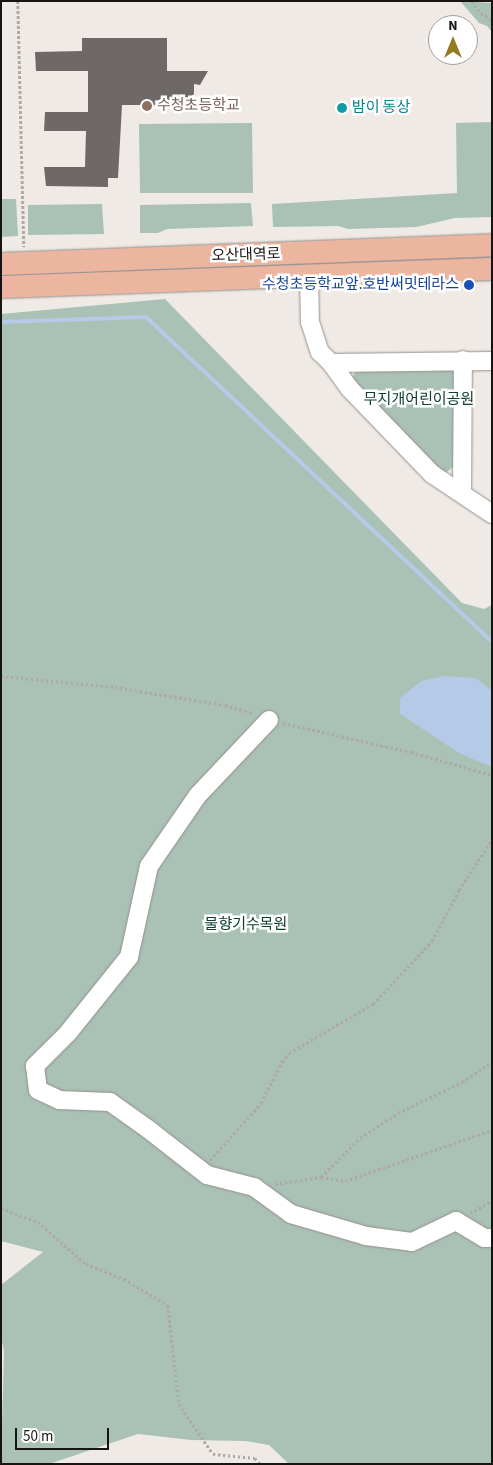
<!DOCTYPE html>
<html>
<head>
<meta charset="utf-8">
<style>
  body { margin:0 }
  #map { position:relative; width:493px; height:1465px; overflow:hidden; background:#efeae5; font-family:"Source Sans 3","Noto Sans KR",sans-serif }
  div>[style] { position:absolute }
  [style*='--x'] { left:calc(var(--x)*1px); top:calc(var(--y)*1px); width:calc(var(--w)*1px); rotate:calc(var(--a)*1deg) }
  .green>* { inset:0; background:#aac1b5 }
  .water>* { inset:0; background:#b4cae7 }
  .stream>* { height:4px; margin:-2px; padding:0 2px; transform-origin:2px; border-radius:2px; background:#b4cae7 }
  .building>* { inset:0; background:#6e6966 }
  .path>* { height:2.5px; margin-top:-1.25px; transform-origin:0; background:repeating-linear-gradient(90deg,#ada9a5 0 2.5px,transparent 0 5px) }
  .roads { filter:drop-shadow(0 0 1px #95908d) drop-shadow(0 0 1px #95908d) }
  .minor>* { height:18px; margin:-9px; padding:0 9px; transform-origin:9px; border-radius:9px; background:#fff }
  .major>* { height:22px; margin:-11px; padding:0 11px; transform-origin:11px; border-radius:11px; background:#ecb5a0 }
  .dots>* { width:14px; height:14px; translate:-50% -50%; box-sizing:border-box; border:2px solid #fff; border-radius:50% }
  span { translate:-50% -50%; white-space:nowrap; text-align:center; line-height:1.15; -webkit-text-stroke:5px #fff; paint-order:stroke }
  .education-label { font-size:15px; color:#785e54 }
  .left { translate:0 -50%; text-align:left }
  .culture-label { font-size:15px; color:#0d838f }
  .street-label { font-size:15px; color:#171513 }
  .transit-label { font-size:15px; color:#164399 }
  .right { translate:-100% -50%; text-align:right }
  .park-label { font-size:15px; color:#0e402d }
  .frame { position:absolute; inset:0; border:2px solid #171513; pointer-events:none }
  .north { position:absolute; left:428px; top:15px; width:50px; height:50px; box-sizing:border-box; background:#fff; border:1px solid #a2a1a1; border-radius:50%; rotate:0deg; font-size:14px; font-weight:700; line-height:20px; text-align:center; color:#171513 }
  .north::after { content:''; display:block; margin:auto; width:18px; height:22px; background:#957a22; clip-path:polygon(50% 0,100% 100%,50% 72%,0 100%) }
  .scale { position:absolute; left:15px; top:1428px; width:94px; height:22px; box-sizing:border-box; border:2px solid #171513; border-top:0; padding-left:6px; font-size:15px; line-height:18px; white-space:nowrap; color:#171513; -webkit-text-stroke:4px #fff; paint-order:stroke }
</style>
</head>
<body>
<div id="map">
  <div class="green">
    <i style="clip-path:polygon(460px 1px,492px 3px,492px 32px,487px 26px,479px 23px)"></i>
    <i style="clip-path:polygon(492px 122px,492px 217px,455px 218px,416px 227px,348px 229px,338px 226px,273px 227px,272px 204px,457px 193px,456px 123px)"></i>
    <i style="clip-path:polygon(252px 123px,253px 193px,140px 193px,139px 124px)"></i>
    <i style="clip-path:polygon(1px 199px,16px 199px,18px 236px,1px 237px)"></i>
    <i style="clip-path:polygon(251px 203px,253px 226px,167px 229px,158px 233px,140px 233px,140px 205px)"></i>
    <i style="clip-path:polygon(102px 204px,104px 234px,28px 235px,28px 205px)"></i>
    <i style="clip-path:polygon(165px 299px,462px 603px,484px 609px,492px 605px,492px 1464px,289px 1464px,269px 1445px,245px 1441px,191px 1440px,138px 1434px,49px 1464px,1px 1464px,4px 1351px,1px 1337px,1px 1285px,43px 1252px,1px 1241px,1px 314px)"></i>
    <i style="clip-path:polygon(359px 365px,455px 370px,456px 465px,444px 474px,350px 382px)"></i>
  </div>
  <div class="water">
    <i style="clip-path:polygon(444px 676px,476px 678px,492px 691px,492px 767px,459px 753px,400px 714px,400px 698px,421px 681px)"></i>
  </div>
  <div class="stream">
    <i style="--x:1;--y:322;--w:145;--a:-2"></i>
    <i style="--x:146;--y:317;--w:475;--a:43.2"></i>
  </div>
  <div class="building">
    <i style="clip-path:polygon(82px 38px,167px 38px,167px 71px,208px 71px,200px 85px,194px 84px,194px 94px,180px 105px,122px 105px,118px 178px,108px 178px,108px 187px,46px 186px,44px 167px,85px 167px,86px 131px,44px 131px,45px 112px,88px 112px,88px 71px,36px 71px,35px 52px,82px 51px)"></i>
  </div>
  <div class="path">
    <i style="--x:18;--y:1;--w:246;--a:88.6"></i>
    <i style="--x:472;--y:1;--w:15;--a:53"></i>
    <i style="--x:481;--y:13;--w:13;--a:32"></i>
    <i style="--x:1;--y:676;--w:115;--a:5.5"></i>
    <i style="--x:115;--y:687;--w:111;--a:9.3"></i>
    <i style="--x:225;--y:705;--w:30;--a:17"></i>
    <i style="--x:283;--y:723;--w:131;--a:12.8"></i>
    <i style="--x:411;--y:752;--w:84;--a:15.9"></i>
    <i style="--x:210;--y:1160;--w:76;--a:-48.2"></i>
    <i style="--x:261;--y:1103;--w:46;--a:-62.9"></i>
    <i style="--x:282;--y:1062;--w:11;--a:-52"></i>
    <i style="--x:289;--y:1053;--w:97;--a:-30.3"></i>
    <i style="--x:373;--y:1004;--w:86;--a:-46.9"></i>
    <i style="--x:432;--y:941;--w:58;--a:-62.1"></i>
    <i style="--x:459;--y:890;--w:60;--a:-56.6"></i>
    <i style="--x:321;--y:1177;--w:24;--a:9"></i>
    <i style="--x:345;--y:1181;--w:156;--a:-19.1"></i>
    <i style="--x:275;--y:1184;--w:47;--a:-8.7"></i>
    <i style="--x:321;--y:1177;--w:55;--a:-45"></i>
    <i style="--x:360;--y:1138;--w:45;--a:-33.3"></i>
    <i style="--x:398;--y:1113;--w:71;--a:-25.8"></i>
    <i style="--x:462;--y:1082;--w:36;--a:-34"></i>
    <i style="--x:1;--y:1208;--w:40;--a:21"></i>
    <i style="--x:38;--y:1222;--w:64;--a:41.2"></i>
    <i style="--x:86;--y:1264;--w:41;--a:21.5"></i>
    <i style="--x:124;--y:1279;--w:51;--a:30.6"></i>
    <i style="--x:168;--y:1305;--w:100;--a:83.7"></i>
    <i style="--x:179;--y:1404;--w:60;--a:55.8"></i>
    <i style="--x:213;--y:1454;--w:42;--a:5.4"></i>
    <i style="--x:255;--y:1458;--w:8;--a:50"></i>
    <i style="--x:470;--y:1213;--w:25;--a:-29"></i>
  </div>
  <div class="roads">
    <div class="minor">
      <i style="--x:309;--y:276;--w:46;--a:88.8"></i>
      <i style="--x:310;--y:322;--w:32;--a:72"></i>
      <i style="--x:320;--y:352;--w:16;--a:45"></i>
      <i style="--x:331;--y:363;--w:32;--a:54"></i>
      <i style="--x:350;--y:389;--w:118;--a:46"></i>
      <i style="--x:432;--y:474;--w:72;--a:33.7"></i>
      <i style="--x:331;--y:363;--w:161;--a:-0.7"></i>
      <i style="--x:462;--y:493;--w:133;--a:-89.6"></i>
      <i style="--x:269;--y:720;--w:103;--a:133.4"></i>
      <i style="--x:198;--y:795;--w:86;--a:124.6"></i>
      <i style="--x:149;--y:866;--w:93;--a:102.4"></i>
      <i style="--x:129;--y:957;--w:97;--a:128.8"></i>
      <i style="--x:68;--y:1033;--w:47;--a:135"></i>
      <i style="--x:35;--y:1066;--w:24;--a:83"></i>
      <i style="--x:38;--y:1090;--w:23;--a:25"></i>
      <i style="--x:59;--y:1100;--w:51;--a:2.2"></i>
      <i style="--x:110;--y:1102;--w:47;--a:35.4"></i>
      <i style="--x:148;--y:1129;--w:75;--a:37.9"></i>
      <i style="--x:207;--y:1175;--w:49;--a:14.3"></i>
      <i style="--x:254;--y:1187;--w:46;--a:36.1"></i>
      <i style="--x:291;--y:1214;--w:78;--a:16.3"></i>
      <i style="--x:366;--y:1236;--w:46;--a:7.4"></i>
      <i style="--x:412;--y:1242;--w:49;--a:-25.5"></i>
      <i style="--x:456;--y:1221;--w:33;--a:31"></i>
      <i style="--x:484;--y:1238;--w:8;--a:0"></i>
    </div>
    <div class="major">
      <i style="--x:1;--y:264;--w:491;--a:-2.2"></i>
      <i style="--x:1;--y:287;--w:491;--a:-2.1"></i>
    </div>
  </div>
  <div class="dots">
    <i style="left:147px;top:106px;background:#8d6e63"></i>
    <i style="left:342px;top:108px;background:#0f9aa8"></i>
    <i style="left:469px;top:285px;background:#1a4fb4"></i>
  </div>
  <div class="education-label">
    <span class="left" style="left:157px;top:106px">수청초등학교</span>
  </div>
  <div class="culture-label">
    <span class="left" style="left:352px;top:108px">밤이 동상</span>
  </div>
  <div class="street-label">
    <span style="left:246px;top:255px;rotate:-2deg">오산대역로</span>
  </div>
  <div class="transit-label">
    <span class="right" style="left:459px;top:285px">수청초등학교앞.호반써밋테라스</span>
  </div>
  <div class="park-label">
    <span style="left:419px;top:400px">무지개어린이공원</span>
    <span style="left:246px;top:925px">물향기수목원</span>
  </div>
  <div class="frame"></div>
  <div class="north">N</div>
  <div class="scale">50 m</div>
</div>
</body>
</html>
